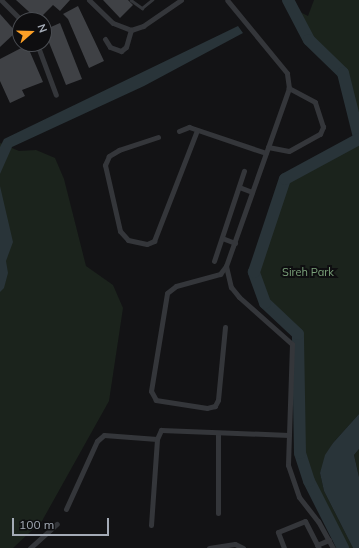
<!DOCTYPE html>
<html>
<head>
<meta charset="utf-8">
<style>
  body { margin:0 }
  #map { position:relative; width:359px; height:548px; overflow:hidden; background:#131315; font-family:Mulish,sans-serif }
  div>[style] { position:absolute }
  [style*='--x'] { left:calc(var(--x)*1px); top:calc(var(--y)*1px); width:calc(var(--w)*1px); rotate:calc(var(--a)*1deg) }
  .green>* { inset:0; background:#1b231c }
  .water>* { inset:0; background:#293439 }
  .river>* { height:12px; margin:-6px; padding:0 6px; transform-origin:6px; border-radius:6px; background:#293439 }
  .building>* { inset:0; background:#3f4145 }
  .service>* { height:2.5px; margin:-1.25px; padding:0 1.25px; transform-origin:1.25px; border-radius:1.25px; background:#34363a }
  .minor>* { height:5px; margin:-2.5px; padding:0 2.5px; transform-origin:2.5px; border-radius:2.5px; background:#34363a }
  span { translate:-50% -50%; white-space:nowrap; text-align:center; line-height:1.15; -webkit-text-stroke:4px #0e0e10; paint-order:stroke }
  .park-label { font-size:11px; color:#7ba27a }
  .north { position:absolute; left:12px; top:12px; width:40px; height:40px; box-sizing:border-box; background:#0e0e10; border:1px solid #4a4d52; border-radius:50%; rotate:70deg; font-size:11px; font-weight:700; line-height:16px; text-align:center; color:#a4abb6 }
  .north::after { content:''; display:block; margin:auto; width:14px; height:18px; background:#fb9f26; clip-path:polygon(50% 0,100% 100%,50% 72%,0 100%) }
  .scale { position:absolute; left:12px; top:518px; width:97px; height:18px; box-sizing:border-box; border:2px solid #a4abb6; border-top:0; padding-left:5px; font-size:12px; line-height:14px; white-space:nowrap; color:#a4abb6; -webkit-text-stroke:3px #0e0e10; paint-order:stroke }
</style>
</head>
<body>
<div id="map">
  <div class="green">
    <i style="clip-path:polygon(314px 0,359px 0,359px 137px,343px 73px,309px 40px,292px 8px,308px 16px)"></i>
    <i style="clip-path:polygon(359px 139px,359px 414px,333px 443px,320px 473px,324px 491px,353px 548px,343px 548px,309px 481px,300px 453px,298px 334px,265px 303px,254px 272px,285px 179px)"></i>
    <i style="clip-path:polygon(0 143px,19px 151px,36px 150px,55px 158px,64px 179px,86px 266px,113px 285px,123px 308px,109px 401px,42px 521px,13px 548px,0 548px)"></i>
    <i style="clip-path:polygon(359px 449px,359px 477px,354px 455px)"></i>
  </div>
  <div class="water">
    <i style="clip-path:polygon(238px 26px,243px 33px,144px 86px,12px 147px,0 174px,0 147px,4px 139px)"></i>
    <i style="clip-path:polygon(0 186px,13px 242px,6px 261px,8px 273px,4px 288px,0 292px)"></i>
    <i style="clip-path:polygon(359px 414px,359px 449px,354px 455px,359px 477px,359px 548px,353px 548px,324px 491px,320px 473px,325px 455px,333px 443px)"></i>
  </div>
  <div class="river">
    <i style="--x:288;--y:0;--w:45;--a:62.3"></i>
    <i style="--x:309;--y:40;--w:47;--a:44.1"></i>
    <i style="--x:343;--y:73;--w:66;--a:76"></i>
    <i style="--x:343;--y:548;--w:75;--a:-116.9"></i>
    <i style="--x:309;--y:481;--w:29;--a:-108"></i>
    <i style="--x:300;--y:453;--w:119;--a:-91"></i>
    <i style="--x:298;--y:334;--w:45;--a:-136.8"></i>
    <i style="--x:265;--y:303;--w:33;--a:-110"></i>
    <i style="--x:254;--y:272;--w:98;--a:-71.6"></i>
    <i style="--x:285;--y:179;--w:84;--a:-28.4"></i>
  </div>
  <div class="building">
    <i style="clip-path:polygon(16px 0,70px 0,60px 11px,53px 5px,38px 20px)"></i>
    <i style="clip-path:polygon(103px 0,128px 0,133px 5px,120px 18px)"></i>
    <i style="clip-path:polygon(78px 6px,104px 61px,89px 68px,68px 19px,63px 14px)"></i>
    <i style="clip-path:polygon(0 14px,16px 32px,0 47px)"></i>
    <i style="clip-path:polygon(60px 23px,82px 79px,66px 85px,44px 30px)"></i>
    <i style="clip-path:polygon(27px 45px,43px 82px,22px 90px,25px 96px,10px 103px,0 81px,0 59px)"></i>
  </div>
  <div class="service">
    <i style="--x:131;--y:0;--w:14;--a:36"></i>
    <i style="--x:142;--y:8;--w:13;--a:-39"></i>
  </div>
  <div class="minor">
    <i style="--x:1;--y:0;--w:28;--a:45"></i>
    <i style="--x:89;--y:0;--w:33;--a:44"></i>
    <i style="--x:113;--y:23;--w:19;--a:21"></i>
    <i style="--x:131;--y:30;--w:13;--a:-18"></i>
    <i style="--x:143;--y:26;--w:46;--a:-34.4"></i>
    <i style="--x:105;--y:39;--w:9;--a:58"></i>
    <i style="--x:110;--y:47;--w:12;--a:20"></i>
    <i style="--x:121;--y:51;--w:6;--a:-39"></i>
    <i style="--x:126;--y:47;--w:18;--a:-74"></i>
    <i style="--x:37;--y:44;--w:54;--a:69.6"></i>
    <i style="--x:179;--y:131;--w:11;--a:-22"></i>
    <i style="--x:189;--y:127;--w:81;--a:18.7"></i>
    <i style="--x:158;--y:137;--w:41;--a:161.6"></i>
    <i style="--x:119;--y:150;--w:12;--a:149"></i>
    <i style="--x:109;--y:156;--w:10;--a:114"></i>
    <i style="--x:105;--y:165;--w:68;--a:77.2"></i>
    <i style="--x:120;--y:231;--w:12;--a:48"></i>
    <i style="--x:128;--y:240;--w:19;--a:12"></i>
    <i style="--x:147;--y:244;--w:8;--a:-23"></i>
    <i style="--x:154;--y:241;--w:119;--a:-68.8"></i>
    <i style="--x:268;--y:147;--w:21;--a:11"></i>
    <i style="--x:289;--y:151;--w:35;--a:-29"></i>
    <i style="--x:320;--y:134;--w:8;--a:-67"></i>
    <i style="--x:323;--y:127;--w:26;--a:-108"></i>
    <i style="--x:315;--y:102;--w:30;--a:-152"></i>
    <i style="--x:239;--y:187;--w:14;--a:21"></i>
    <i style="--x:222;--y:238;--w:14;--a:21"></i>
    <i style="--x:214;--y:261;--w:95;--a:-71.6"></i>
    <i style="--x:226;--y:266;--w:22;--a:77"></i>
    <i style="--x:231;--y:287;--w:13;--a:51"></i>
    <i style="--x:239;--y:297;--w:71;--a:41.6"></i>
    <i style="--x:292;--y:344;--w:121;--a:91.9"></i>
    <i style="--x:288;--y:465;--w:34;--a:71"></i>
    <i style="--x:299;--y:497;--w:31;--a:52"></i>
    <i style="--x:318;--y:521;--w:31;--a:61"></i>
    <i style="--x:225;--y:327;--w:73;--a:95.5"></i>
    <i style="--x:218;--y:400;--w:7;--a:117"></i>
    <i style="--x:215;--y:406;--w:8;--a:166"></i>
    <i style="--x:207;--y:408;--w:52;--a:-171.1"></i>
    <i style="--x:156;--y:400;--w:10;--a:-119"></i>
    <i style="--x:151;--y:391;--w:99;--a:-80.7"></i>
    <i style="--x:167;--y:293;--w:11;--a:-38"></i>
    <i style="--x:176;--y:286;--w:46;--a:-15.3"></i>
    <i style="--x:220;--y:274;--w:10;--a:-53"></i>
    <i style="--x:226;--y:266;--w:189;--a:-70.5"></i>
    <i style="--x:289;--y:88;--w:15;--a:-98"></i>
    <i style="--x:287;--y:73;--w:94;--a:-129.4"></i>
    <i style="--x:218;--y:433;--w:80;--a:90"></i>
    <i style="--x:66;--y:509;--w:75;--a:-65.5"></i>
    <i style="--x:97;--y:441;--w:9;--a:-41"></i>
    <i style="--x:104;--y:435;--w:53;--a:4.3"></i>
    <i style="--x:151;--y:525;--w:86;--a:-86"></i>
    <i style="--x:157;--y:439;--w:10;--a:-66"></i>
    <i style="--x:161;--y:430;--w:128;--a:2.2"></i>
    <i style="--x:317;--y:545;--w:13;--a:-23"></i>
    <i style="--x:30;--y:548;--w:36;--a:-42"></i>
    <i style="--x:209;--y:548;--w:26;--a:-9"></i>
    <i style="--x:235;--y:544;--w:9;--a:27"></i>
    <i style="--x:284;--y:548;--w:17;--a:-111"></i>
    <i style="--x:278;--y:532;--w:29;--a:-22"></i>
    <i style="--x:305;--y:521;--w:30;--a:63"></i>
  </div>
  <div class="park-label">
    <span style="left:308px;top:272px">Sireh Park</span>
  </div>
  <div class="north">N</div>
  <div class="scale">100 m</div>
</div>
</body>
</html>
